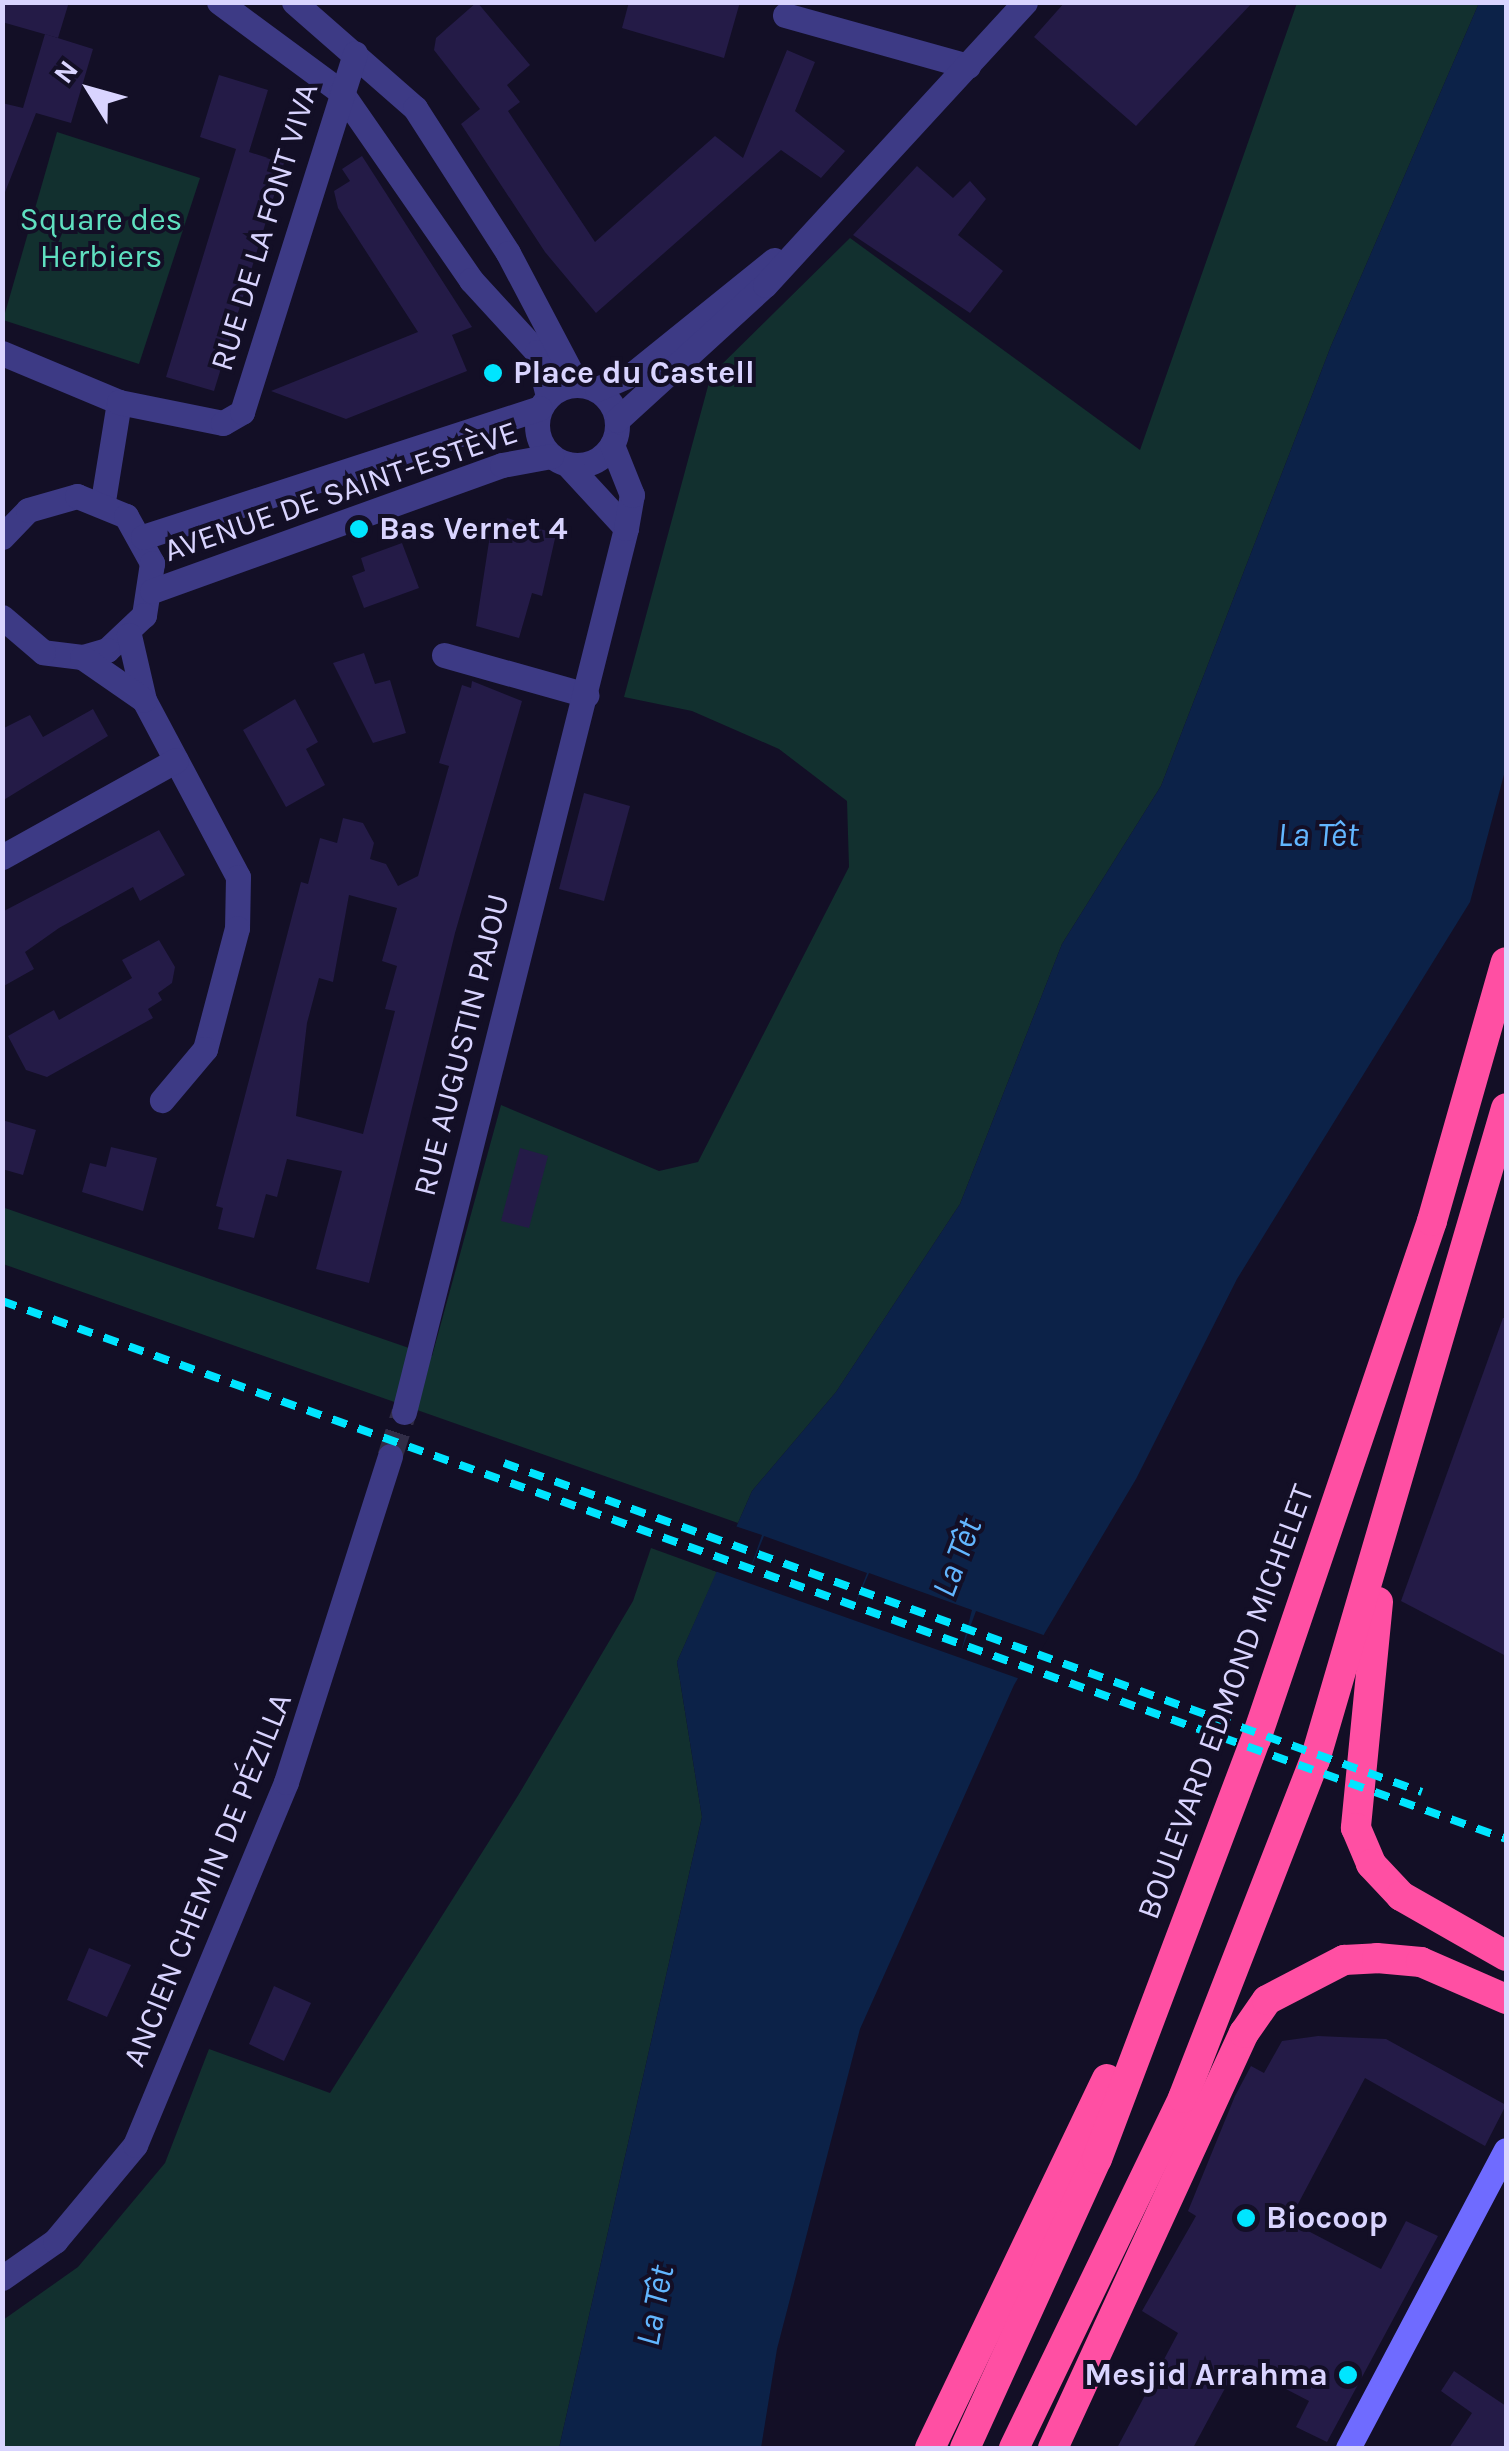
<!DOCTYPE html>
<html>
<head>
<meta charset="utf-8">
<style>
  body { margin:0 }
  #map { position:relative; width:1509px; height:2451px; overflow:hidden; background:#130f26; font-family:Karla,sans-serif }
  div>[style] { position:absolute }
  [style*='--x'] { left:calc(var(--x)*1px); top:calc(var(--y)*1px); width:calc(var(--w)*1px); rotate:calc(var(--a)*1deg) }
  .green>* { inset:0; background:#12302f }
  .water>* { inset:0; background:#0c2248 }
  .pier>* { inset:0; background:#130f26 }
  .building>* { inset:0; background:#241b47 }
  .street-tunnel>* { height:25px; margin-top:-12.5px; transform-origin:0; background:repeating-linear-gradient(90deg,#312d47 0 25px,transparent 0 37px) }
  .street>* { height:25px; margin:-12.5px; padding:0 12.5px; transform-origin:12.5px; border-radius:12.5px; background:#3d3a85 }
  .street>.ring { margin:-12.5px; padding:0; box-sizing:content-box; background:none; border:25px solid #3d3a85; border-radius:50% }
  .secondary>* { height:25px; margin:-12.5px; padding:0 12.5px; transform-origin:12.5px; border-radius:12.5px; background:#6f6bff }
  .highway>* { height:30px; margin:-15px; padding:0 15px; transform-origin:15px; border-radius:15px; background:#ff4fa3 }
  .rail>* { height:8px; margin-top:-4px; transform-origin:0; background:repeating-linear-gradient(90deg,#00e5ff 0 15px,transparent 0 27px) }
  .dots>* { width:28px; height:28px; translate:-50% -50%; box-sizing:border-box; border:5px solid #130f26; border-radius:50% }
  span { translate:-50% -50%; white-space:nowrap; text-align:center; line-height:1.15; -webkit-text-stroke:8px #130f26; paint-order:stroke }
  .park-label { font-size:32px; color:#5fe0c0 }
  .street-label { font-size:32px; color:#d9d4ff }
  .poi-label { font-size:32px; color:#d9d4ff; font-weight:700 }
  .left { translate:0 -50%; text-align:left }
  .right { translate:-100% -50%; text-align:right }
  .water-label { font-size:35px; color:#62b6ff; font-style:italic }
  .frame { position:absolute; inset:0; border:5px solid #d9d4ff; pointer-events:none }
  .north { position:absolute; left:40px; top:40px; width:100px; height:100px; -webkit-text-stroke:8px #130f26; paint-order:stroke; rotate:307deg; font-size:28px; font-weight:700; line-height:40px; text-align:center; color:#d9d4ff }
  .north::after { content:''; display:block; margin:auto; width:35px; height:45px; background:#d9d4ff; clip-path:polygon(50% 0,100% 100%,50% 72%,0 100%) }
</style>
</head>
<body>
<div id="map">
  <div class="green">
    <i style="clip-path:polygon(1297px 3px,1479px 3px,1331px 346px,1161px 786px,1062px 944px,960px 1204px,836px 1392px,752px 1491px,738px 1523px,3px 1264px,2px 1207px,432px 1356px,501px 1105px,659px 1171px,698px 1162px,849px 867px,847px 801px,779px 749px,692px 711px,624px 697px,711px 375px,850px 238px,1140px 450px)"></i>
    <i style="clip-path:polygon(57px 132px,200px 178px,139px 364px,3px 320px)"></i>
    <i style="clip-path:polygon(651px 1548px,717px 1572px,677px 1662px,702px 1817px,559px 2448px,3px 2448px,3px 2320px,78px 2267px,165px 2163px,209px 2049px,330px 2093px,519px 1794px,633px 1601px)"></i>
  </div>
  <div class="water">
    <i style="clip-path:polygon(1479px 3px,1506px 3px,1506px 767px,1470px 902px,1237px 1279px,1136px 1479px,1014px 1685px,860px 2029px,777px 2349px,761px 2448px,559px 2448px,702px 1817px,677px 1662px,752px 1491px,836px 1392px,960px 1204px,1062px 944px,1161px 786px,1331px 346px)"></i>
  </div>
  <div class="pier">
    <i style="clip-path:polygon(732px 1525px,762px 1535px,748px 1575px,764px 1536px,867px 1573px,852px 1612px,869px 1573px,972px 1610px,961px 1652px,976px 1611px,1049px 1637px,1023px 1680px,712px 1570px)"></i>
  </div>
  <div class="building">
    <i style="clip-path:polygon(2px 2px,69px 2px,58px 38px,2px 22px)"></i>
    <i style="clip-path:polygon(477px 2px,530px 65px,507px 85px,520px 102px,508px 111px,595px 242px,715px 136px,743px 158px,787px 50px,815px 62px,795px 111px,845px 151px,821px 178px,781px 150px,596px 313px,545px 252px,461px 124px,480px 109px,434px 50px,436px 38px)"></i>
    <i style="clip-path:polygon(629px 2px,740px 2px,724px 58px,622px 28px)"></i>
    <i style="clip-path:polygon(1065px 2px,1253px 2px,1136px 126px,1034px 37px)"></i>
    <i style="clip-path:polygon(45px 34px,93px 49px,71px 123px,36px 113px,2px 200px,2px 103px,23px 108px)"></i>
    <i style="clip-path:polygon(219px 75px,268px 90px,249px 152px,284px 163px,214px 391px,166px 377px,236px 149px,200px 137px)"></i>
    <i style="clip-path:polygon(362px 156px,472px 327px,452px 335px,467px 371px,346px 419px,271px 391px,418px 332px,338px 208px,334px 191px,350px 181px,342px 169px)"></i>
    <i style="clip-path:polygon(917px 166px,953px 198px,970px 181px,986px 199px,958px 235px,1003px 271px,970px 313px,853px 235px)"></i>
    <i style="clip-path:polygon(507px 518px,556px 534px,542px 596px,532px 593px,519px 638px,476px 626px,490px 535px,501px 538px)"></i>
    <i style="clip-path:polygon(402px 543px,419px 588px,364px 608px,352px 576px,365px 571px,361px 558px)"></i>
    <i style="clip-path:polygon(364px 653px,375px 684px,390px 680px,406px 733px,373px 743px,333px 663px)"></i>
    <i style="clip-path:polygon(evenodd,472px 681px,522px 701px,455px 933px,369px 1283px,316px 1269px,342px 1171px,287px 1159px,277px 1197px,266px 1194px,254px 1238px,218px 1229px,223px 1208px,216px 1206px,301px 882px,308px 884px,320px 838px,337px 843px,343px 818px,363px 823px,374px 843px,370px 859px,386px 864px,398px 886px,418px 876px,449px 766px,439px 763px,462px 685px,471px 688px,472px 681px,349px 895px,397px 908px,382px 961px,397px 966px,385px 1009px,395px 1011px,363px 1134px,296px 1116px,307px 1023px,319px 978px,333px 982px,349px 895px)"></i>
    <i style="clip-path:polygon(295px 699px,318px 742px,306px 749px,325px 785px,286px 807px,243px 730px)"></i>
    <i style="clip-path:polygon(93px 709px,108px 736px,2px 801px,2px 729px,30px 715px,43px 737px)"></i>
    <i style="clip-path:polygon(584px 793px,630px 806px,604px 901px,559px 889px)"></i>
    <i style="clip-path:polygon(159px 830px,185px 875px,140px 901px,133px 887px,59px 928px,25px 952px,34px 969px,2px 987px,2px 912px)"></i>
    <i style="clip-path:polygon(159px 940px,175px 967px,172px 983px,158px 993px,162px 1000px,148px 1009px,153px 1018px,47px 1077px,26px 1070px,8px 1036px,54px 1010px,59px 1020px,132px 978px,122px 960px)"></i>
    <i style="clip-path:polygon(2px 1120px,36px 1130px,23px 1175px,2px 1169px)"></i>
    <i style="clip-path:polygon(111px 1147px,157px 1158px,143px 1211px,82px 1192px,90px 1163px,106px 1167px)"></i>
    <i style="clip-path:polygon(520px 1148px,548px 1156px,529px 1228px,501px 1221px)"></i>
    <i style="clip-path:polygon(1503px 1318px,1506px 1318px,1506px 1656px,1401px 1601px)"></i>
    <i style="clip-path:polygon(89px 1948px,131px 1965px,107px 2017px,67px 2000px)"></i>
    <i style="clip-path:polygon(274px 1986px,311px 2003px,284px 2061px,249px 2044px)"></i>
    <i style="clip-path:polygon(1318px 2036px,1386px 2039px,1506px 2105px,1485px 2146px,1365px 2078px,1317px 2168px,1289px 2221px,1381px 2269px,1406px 2221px,1438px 2236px,1327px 2442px,1296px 2427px,1309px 2401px,1238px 2364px,1193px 2448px,1117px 2448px,1178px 2333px,1142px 2311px,1196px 2216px,1188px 2211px,1235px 2096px,1251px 2066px,1264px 2073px,1282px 2041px)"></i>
    <i style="clip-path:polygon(1454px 2371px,1506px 2406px,1506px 2448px,1449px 2448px,1472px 2413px,1441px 2391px)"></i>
  </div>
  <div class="street-tunnel">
    <i style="--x:390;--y:1456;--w:46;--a:-72.3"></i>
  </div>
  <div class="street">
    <i style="--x:219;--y:2;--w:152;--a:36.4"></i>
    <i style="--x:341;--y:92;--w:229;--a:55.3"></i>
    <i style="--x:471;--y:280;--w:98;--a:47.5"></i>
    <i style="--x:537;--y:352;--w:45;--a:76"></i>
    <i style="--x:294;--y:2;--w:161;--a:41.2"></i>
    <i style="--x:415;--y:108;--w:172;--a:57.3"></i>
    <i style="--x:508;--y:253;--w:148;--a:62.2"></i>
    <i style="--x:785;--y:15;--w:190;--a:15.6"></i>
    <i style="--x:2;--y:353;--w:127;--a:22.7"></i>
    <i style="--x:119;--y:402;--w:100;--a:99.2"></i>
    <i class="ring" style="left:537px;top:385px;width:55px;height:55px"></i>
    <i style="--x:597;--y:389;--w:40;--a:-23.4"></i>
    <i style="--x:634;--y:373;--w:180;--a:-38.9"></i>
    <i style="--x:119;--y:402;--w:106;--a:11.4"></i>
    <i style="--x:223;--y:423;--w:22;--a:-30"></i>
    <i style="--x:242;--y:412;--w:376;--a:-72.5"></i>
    <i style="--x:617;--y:420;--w:200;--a:-42.4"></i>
    <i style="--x:765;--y:285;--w:384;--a:-47.4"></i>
    <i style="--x:567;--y:464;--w:87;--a:47.3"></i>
    <i style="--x:2;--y:537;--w:37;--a:-46"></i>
    <i style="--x:28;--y:510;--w:51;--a:-15.9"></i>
    <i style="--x:77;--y:496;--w:53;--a:22.2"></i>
    <i style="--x:126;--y:516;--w:54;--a:61"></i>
    <i style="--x:152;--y:563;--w:53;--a:98.7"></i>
    <i style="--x:144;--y:615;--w:51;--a:136.6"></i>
    <i style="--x:107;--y:650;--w:26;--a:164"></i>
    <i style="--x:82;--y:657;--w:39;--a:-173"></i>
    <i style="--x:43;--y:652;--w:54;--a:-139.5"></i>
    <i style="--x:143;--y:537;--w:417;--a:-18"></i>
    <i style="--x:152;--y:591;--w:372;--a:-19.8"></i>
    <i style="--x:502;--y:465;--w:50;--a:-10.4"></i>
    <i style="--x:129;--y:635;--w:67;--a:77"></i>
    <i style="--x:144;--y:700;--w:200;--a:62"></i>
    <i style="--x:238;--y:877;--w:51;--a:91.1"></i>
    <i style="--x:237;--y:928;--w:125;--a:104.8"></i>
    <i style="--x:205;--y:1049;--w:67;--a:130.1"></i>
    <i style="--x:444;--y:655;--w:148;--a:15.7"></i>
    <i style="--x:82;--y:657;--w:75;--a:34.7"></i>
    <i style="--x:2;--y:857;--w:199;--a:-29.1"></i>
    <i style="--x:404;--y:1412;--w:911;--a:-75.9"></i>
    <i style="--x:626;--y:528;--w:34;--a:-80"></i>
    <i style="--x:632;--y:495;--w:54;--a:-111.8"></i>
    <i style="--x:2;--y:2278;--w:65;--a:-34.9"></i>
    <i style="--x:55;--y:2241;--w:125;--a:-50.2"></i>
    <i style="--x:135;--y:2145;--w:393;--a:-67.4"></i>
    <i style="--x:286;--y:1782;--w:342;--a:-72.3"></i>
  </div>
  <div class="secondary">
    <i style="--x:1348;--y:2448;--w:337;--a:-62.1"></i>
  </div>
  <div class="highway">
    <i style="--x:1378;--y:1602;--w:227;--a:95.6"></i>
    <i style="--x:1356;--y:1828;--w:39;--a:67"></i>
    <i style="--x:1371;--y:1864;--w:44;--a:46.8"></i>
    <i style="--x:1401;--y:1896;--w:121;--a:29.7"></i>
    <i style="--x:930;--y:2448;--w:409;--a:-64.4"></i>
    <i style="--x:965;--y:2448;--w:318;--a:-65.5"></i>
    <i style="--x:1097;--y:2159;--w:449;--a:-69.3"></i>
    <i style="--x:1256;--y:1739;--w:547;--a:-71.23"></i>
    <i style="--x:1432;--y:1221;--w:269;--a:-74.1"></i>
    <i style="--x:1014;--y:2448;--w:389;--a:-64.2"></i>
    <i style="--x:1183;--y:2098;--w:363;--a:-68.7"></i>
    <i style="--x:1315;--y:1760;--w:679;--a:-73.67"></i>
    <i style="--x:1053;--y:2448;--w:457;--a:-65.3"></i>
    <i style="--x:1244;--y:2033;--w:40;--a:-55.1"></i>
    <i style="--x:1267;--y:2000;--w:87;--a:-27.5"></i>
    <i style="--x:1344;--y:1960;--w:33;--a:-3"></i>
    <i style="--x:1377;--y:1958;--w:44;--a:5.2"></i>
    <i style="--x:1421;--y:1962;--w:93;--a:23.5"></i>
  </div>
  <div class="rail">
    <i style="--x:2;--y:1301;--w:1597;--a:19.68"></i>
    <i style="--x:504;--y:1463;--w:975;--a:19.72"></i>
  </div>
  <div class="dots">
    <i style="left:493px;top:373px;background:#00e5ff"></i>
    <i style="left:359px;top:529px;background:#00e5ff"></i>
    <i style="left:1246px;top:2218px;background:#00e5ff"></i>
    <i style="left:1348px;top:2375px;background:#00e5ff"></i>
  </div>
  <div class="park-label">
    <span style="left:101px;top:239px">Square des<br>Herbiers</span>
  </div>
  <div class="street-label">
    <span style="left:265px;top:227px;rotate:-73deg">RUE DE LA FONT VIVA</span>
    <span style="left:341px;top:492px;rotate:-19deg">AVENUE DE SAINT-ESTÈVE</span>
    <span style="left:462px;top:1045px;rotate:-76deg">RUE AUGUSTIN PAJOU</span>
    <span style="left:1226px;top:1702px;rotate:-70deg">BOULEVARD EDMOND MICHELET</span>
    <span style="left:208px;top:1880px;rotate:-68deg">ANCIEN CHEMIN DE PÉZILLA</span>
  </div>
  <div class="poi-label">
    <span class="left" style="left:513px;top:373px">Place du Castell</span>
    <span class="left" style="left:379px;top:529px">Bas Vernet 4</span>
    <span class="left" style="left:1266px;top:2218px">Biocoop</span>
    <span class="right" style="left:1328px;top:2375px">Mesjid Arrahma</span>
  </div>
  <div class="water-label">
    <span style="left:1318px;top:835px">La Têt</span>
    <span style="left:957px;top:1558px;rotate:-69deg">La Têt</span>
    <span style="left:655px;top:2306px;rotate:-79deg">La Têt</span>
  </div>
  <div class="frame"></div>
  <div class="north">N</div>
</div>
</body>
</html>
